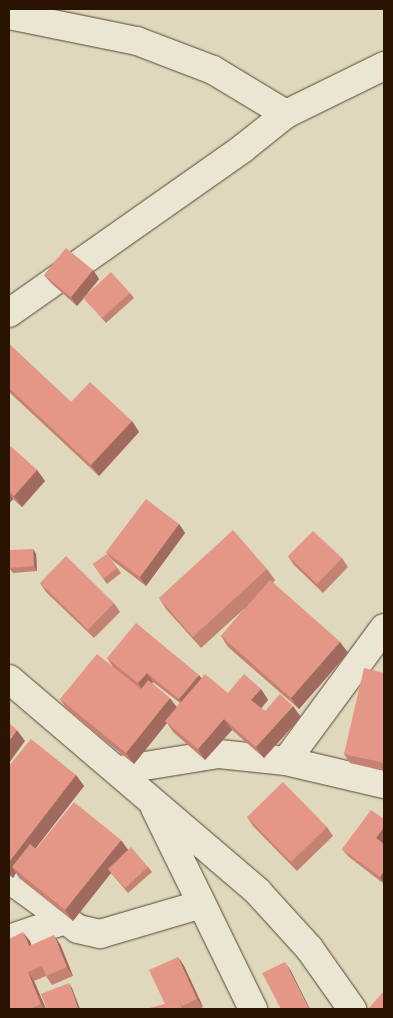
<!DOCTYPE html>
<html>
<head>
<meta charset="utf-8">
<style>
  body { margin:0 }
  #map { position:relative; width:393px; height:1018px; overflow:hidden; background:#e0d8bd; font-family:Vollkorn,serif }
  div>[style] { position:absolute }
  [style*='--x'] { left:calc(var(--x)*1px); top:calc(var(--y)*1px); width:calc(var(--w)*1px); rotate:calc(var(--a)*1deg) }
  .roads { filter:drop-shadow(0 0 1px #574530) drop-shadow(0 0 1px #574530) }
  .minor>* { height:28px; margin:-14px; padding:0 14px; transform-origin:14px; border-radius:14px; background:#ebe6d4 }
  .wall>* { inset:0; background:#c48273 }
  .shaded-wall>* { inset:0; background:#a06a5e }
  .building>* { inset:0; background:#e49786 }
  span { translate:-50% -50%; white-space:nowrap; text-align:center; line-height:1.15; -webkit-text-stroke:4px #ebe6d4; paint-order:stroke }
  .frame { position:absolute; inset:0; border:10px solid #291401; pointer-events:none }
</style>
</head>
<body>
<div id="map">
  <div class="roads">
    <div class="minor">
      <i style="--x:9;--y:15;--w:131;--a:11.5"></i>
      <i style="--x:137;--y:41;--w:81;--a:20.9"></i>
      <i style="--x:213;--y:70;--w:85;--a:31.1"></i>
      <i style="--x:9;--y:313;--w:285;--a:-35.1"></i>
      <i style="--x:242;--y:149;--w:56;--a:-38.5"></i>
      <i style="--x:286;--y:114;--w:109;--a:-26.1"></i>
      <i style="--x:9;--y:679;--w:328;--a:40.5"></i>
      <i style="--x:258;--y:892;--w:76;--a:47.7"></i>
      <i style="--x:309;--y:948;--w:75;--a:54.8"></i>
      <i style="--x:286;--y:761;--w:165;--a:-53.6"></i>
      <i style="--x:120;--y:770;--w:100;--a:-9.2"></i>
      <i style="--x:219;--y:754;--w:67;--a:6"></i>
      <i style="--x:286;--y:761;--w:101;--a:13.2"></i>
      <i style="--x:155;--y:808;--w:224;--a:64"></i>
      <i style="--x:9;--y:879;--w:85;--a:35.9"></i>
      <i style="--x:78;--y:929;--w:23;--a:13"></i>
      <i style="--x:100;--y:934;--w:106;--a:-16.4"></i>
      <i style="--x:9;--y:939;--w:59;--a:-18.7"></i>
    </div>
  </div>
  <div class="wall">
    <i style="clip-path:polygon(93px 270px,99px 279px,87px 294px,130px 293px,134px 298px,106px 323px,84px 298px,77px 306px,51px 283px,44px 275px)"></i>
    <i style="clip-path:polygon(9px 344px,71px 402px,132px 421px,139px 432px,99px 476px,9px 392px)"></i>
    <i style="clip-path:polygon(9px 445px,37px 470px,45px 481px,22px 507px,13px 499px,9px 504px)"></i>
    <i style="clip-path:polygon(179px 524px,185px 533px,146px 586px,112px 560px,106px 552px)"></i>
    <i style="clip-path:polygon(33px 549px,36px 554px,37px 571px,13px 573px,9px 568px)"></i>
    <i style="clip-path:polygon(107px 554px,121px 573px,107px 584px,93px 564px)"></i>
    <i style="clip-path:polygon(288px 556px,342px 558px,348px 567px,323px 593px,294px 565px)"></i>
    <i style="clip-path:polygon(267px 569px,275px 580px,273px 583px,340px 642px,348px 653px,299px 709px,228px 647px,221px 636px,245px 608px,201px 648px,166px 609px,159px 598px)"></i>
    <i style="clip-path:polygon(40px 583px,114px 603px,120px 612px,94px 638px,46px 592px)"></i>
    <i style="clip-path:polygon(evenodd,107px 658px,202px 678px,228px 693px,261px 689px,268px 700px,261px 708px,265px 711px,301px 717px,264px 758px,232px 730px,205px 760px,173px 732px,167px 723px,134px 764px,68px 711px,60px 699px,113px 667px,107px 658px,153px 682px,180px 703px,177px 707px,152px 683px,153px 682px)"></i>
    <i style="clip-path:polygon(384px 673px,384px 771px,350px 763px,344px 754px)"></i>
    <i style="clip-path:polygon(9px 766px,76px 775px,84px 786px,35px 849px,36px 849px,128px 850px,148px 867px,152px 872px,128px 893px,111px 873px,73px 921px,19px 878px,16px 873px,13px 878px,9px 875px)"></i>
    <i style="clip-path:polygon(247px 817px,327px 827px,333px 836px,297px 871px,253px 826px)"></i>
    <i style="clip-path:polygon(384px 819px,384px 884px,349px 857px,342px 849px)"></i>
    <i style="clip-path:polygon(30px 941px,31px 945px,60px 944px,73px 976px,52px 985px,46px 976px,34px 981px,46px 1009px,9px 1009px)"></i>
    <i style="clip-path:polygon(178px 957px,184px 966px,203px 1007px,199px 1009px,147px 1009px,165px 1004px)"></i>
  </div>
  <div class="shaded-wall">
    <i style="clip-path:polygon(93px 270px,99px 279px,77px 306px,71px 297px)"></i>
    <i style="clip-path:polygon(132px 421px,139px 432px,99px 476px,91px 465px)"></i>
    <i style="clip-path:polygon(37px 470px,45px 481px,22px 507px,14px 496px)"></i>
    <i style="clip-path:polygon(9px 493px,13px 499px,9px 504px)"></i>
    <i style="clip-path:polygon(179px 524px,185px 533px,146px 586px,140px 577px)"></i>
    <i style="clip-path:polygon(33px 549px,36px 554px,37px 571px,34px 566px)"></i>
    <i style="clip-path:polygon(340px 642px,348px 653px,299px 709px,291px 698px)"></i>
    <i style="clip-path:polygon(147px 673px,153px 682px,144px 692px,138px 683px)"></i>
    <i style="clip-path:polygon(199px 675px,205px 683px,186px 708px,179px 699px)"></i>
    <i style="clip-path:polygon(261px 689px,268px 700px,259px 711px,251px 700px)"></i>
    <i style="clip-path:polygon(170px 698px,178px 709px,165px 721px,167px 723px,134px 764px,126px 753px)"></i>
    <i style="clip-path:polygon(293px 706px,301px 717px,264px 758px,256px 747px)"></i>
    <i style="clip-path:polygon(224px 719px,232px 730px,205px 760px,198px 749px)"></i>
    <i style="clip-path:polygon(17px 730px,25px 741px,9px 763px,9px 741px)"></i>
    <i style="clip-path:polygon(76px 775px,84px 786px,18px 871px,12px 867px,16px 873px,13px 878px,9px 872px,9px 862px)"></i>
    <i style="clip-path:polygon(384px 827px,384px 844px,376px 838px)"></i>
    <i style="clip-path:polygon(121px 840px,129px 851px,108px 869px,111px 873px,73px 921px,65px 910px)"></i>
    <i style="clip-path:polygon(384px 871px,384px 883px,380px 877px)"></i>
    <i style="clip-path:polygon(23px 932px,30px 941px,35px 955px,29px 946px)"></i>
    <i style="clip-path:polygon(54px 935px,60px 944px,73px 976px,67px 967px)"></i>
    <i style="clip-path:polygon(178px 957px,184px 966px,203px 1007px,197px 999px)"></i>
    <i style="clip-path:polygon(285px 962px,291px 971px,310px 1009px,309px 1009px)"></i>
    <i style="clip-path:polygon(28px 972px,34px 981px,46px 1009px,45px 1009px,41px 1004px)"></i>
    <i style="clip-path:polygon(69px 983px,72px 988px,80px 1009px,78px 1009px)"></i>
  </div>
  <div class="building">
    <i style="clip-path:polygon(66px 248px,93px 270px,71px 297px,44px 275px)"></i>
    <i style="clip-path:polygon(111px 272px,130px 293px,102px 318px,83px 298px)"></i>
    <i style="clip-path:polygon(9px 344px,71px 402px,90px 382px,132px 421px,91px 465px,9px 388px)"></i>
    <i style="clip-path:polygon(9px 445px,37px 470px,14px 496px,9px 491px)"></i>
    <i style="clip-path:polygon(146px 499px,179px 524px,140px 577px,106px 552px)"></i>
    <i style="clip-path:polygon(233px 530px,267px 569px,193px 637px,159px 598px)"></i>
    <i style="clip-path:polygon(313px 531px,342px 558px,317px 584px,288px 556px)"></i>
    <i style="clip-path:polygon(33px 549px,34px 566px,9px 568px,9px 550px)"></i>
    <i style="clip-path:polygon(107px 554px,117px 568px,103px 579px,93px 564px)"></i>
    <i style="clip-path:polygon(66px 556px,114px 603px,88px 630px,40px 583px)"></i>
    <i style="clip-path:polygon(270px 580px,340px 642px,291px 698px,221px 636px)"></i>
    <i style="clip-path:polygon(136px 623px,199px 675px,179px 699px,147px 673px,138px 683px,107px 658px)"></i>
    <i style="clip-path:polygon(97px 654px,141px 689px,148px 680px,170px 698px,126px 753px,60px 699px)"></i>
    <i style="clip-path:polygon(364px 668px,384px 673px,384px 763px,344px 754px)"></i>
    <i style="clip-path:polygon(205px 674px,228px 693px,244px 674px,261px 689px,251px 700px,265px 711px,280px 694px,293px 706px,256px 747px,224px 719px,198px 749px,165px 721px)"></i>
    <i style="clip-path:polygon(9px 723px,17px 730px,9px 741px)"></i>
    <i style="clip-path:polygon(31px 739px,76px 775px,9px 862px,9px 766px)"></i>
    <i style="clip-path:polygon(283px 782px,327px 827px,291px 862px,247px 817px)"></i>
    <i style="clip-path:polygon(74px 802px,121px 840px,65px 910px,12px 867px,30px 844px,36px 849px)"></i>
    <i style="clip-path:polygon(371px 810px,384px 819px,384px 827px,376px 838px,384px 844px,384px 871px,380px 877px,342px 849px)"></i>
    <i style="clip-path:polygon(131px 847px,148px 867px,125px 888px,108px 869px)"></i>
    <i style="clip-path:polygon(23px 932px,29px 946px,54px 935px,67px 967px,46px 976px,42px 966px,28px 972px,41px 1004px,29px 1009px,9px 1009px,9px 939px)"></i>
    <i style="clip-path:polygon(178px 957px,197px 999px,182px 1006px,179px 1000px,165px 1004px,149px 970px)"></i>
    <i style="clip-path:polygon(285px 962px,309px 1009px,281px 1009px,262px 973px)"></i>
    <i style="clip-path:polygon(69px 983px,78px 1009px,47px 1009px,41px 994px)"></i>
    <i style="clip-path:polygon(384px 991px,384px 1009px,368px 1009px)"></i>
    <i style="clip-path:polygon(179px 1000px,182px 1009px,147px 1009px)"></i>
  </div>
  <div class="frame"></div>
</div>
</body>
</html>
